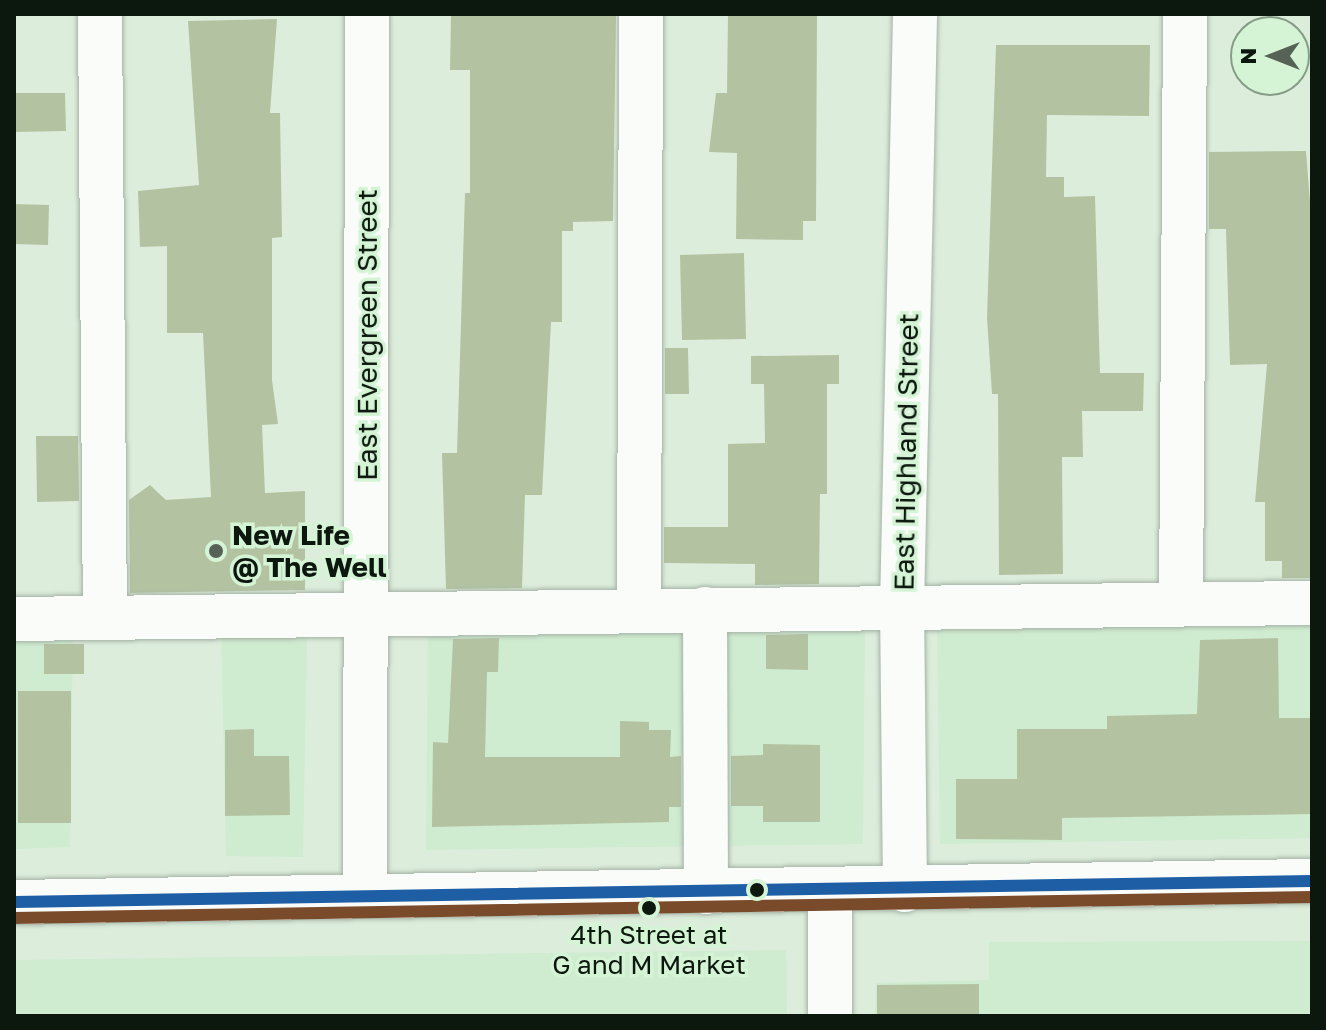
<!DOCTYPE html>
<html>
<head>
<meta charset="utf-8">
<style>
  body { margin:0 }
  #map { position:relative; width:1326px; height:1030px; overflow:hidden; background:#dceddc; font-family:"Golos Text",sans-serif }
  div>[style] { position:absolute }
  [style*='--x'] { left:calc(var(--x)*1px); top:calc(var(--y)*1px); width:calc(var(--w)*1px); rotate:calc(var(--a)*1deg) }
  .built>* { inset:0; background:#cfebd0 }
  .building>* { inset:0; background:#b3c3a2 }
  .roads { filter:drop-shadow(0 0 2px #a4b2a5) drop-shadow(0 0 2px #a4b2a5) }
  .minor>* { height:44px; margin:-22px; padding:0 22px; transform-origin:22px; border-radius:22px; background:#fafcfa }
  .major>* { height:44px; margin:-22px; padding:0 22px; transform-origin:22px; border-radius:22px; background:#fafcfa }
  .bus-1>* { height:12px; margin:-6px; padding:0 6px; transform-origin:6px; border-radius:6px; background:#1e5ea5 }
  .bus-2>* { height:12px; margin:-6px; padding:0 6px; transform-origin:6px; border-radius:6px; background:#7a4b2a }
  .dots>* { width:22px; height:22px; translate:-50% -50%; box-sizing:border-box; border:4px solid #d5f4d6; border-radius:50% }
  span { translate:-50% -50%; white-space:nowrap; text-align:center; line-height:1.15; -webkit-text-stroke:7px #d5f4d6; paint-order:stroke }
  .bus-label { font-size:26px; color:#0c170d }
  .street-label { font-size:28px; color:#0c170d }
  .poi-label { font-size:28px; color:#0c170d; font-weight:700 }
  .left { translate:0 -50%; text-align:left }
  .frame { position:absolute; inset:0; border:16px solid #0c170d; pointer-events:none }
  .north { position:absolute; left:1230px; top:16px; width:80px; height:80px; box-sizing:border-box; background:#d5f4d6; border:2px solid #859c86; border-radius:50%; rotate:270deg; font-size:22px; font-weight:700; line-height:32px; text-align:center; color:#0c170d }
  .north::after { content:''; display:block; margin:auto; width:28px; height:36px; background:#556255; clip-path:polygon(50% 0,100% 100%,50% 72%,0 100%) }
</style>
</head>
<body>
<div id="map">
  <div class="built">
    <i style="clip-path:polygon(221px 621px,307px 630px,303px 857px,226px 856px)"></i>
    <i style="clip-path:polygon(1312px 621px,1312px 838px,940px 844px,937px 622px)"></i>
    <i style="clip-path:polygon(14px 625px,73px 625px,70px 847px,14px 849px)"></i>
    <i style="clip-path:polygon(865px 627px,863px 844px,426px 850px,428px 633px)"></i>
    <i style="clip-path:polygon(1312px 941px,1312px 1016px,875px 1016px,876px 983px,989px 980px,989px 942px)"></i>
    <i style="clip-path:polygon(786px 950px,787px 1016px,14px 1016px,14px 960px)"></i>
  </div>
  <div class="building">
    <i style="clip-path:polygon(616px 14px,613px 221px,573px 222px,573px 231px,562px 231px,562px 322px,551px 322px,542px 495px,525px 495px,522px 588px,446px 589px,442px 453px,457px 453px,465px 193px,470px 193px,470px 70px,450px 70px,451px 15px)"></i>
    <i style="clip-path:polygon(728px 14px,817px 14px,816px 221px,803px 221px,803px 240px,736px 239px,737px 153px,709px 152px,716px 93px,727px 93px)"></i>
    <i style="clip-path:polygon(277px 19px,270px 113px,280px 113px,282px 237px,272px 238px,272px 380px,278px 424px,262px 425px,265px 493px,305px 491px,305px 590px,130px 593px,129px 500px,150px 485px,166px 500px,211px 497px,203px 333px,167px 333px,167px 246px,140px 247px,138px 191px,199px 185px,188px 21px)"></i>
    <i style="clip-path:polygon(996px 45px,1150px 45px,1149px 116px,1047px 115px,1046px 177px,1064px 177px,1064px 197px,1095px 196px,1100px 373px,1144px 373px,1143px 411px,1082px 411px,1083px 457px,1062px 457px,1063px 574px,999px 575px,998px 394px,992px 394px,987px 318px)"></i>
    <i style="clip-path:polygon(14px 93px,65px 93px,66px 131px,14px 132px)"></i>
    <i style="clip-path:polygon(1306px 151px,1312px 228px,1312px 578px,1282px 578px,1282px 561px,1265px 561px,1265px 502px,1255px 502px,1267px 364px,1230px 365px,1226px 229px,1209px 229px,1209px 152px)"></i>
    <i style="clip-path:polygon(14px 204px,49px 205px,48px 245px,14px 244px)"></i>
    <i style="clip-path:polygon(744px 253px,746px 339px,682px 340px,680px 255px)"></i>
    <i style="clip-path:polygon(665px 348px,688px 348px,689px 394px,665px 394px)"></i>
    <i style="clip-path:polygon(839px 355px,839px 384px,827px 384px,827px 494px,820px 494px,819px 584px,755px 585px,755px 564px,664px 563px,664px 527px,728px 527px,728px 444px,765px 443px,764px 384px,751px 384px,751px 356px)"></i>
    <i style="clip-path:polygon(36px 436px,78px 436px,79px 501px,37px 502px)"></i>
    <i style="clip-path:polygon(808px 634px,808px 670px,766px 669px,766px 635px)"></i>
    <i style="clip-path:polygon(499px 638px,498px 672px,487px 672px,485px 757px,620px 757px,620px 721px,649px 722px,649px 730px,671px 730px,670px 757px,681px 756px,681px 807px,669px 807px,669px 822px,432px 827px,433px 742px,448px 743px,453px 639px)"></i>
    <i style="clip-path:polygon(1278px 638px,1279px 718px,1312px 718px,1312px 814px,1062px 818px,1062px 840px,956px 839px,956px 779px,1017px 779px,1017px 729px,1107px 729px,1107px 716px,1197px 714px,1200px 640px)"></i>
    <i style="clip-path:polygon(44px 644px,84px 644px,84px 674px,44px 674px)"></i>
    <i style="clip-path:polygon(18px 691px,71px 691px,71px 823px,18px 823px)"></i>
    <i style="clip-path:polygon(254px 729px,254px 756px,289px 756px,290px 815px,225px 816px,225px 730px)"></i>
    <i style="clip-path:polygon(763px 744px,820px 745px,820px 822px,763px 822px,763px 806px,731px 806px,731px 756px,763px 755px)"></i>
    <i style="clip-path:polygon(979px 984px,979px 1016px,877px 1016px,877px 985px)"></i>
  </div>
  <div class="roads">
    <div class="minor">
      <i style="--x:100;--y:14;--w:604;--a:89.53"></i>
      <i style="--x:1181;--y:604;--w:590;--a:-89.61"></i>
      <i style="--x:705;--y:609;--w:283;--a:89.8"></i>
      <i style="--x:639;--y:610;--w:596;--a:-89.81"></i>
      <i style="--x:14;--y:619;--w:1298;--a:-0.71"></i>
      <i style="--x:905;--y:890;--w:283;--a:-90.6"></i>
      <i style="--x:902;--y:607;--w:593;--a:-88.74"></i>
      <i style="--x:830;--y:891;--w:125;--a:90"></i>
      <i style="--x:365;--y:896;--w:882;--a:-89.87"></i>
    </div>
    <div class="major">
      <i style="--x:14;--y:902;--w:1298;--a:-0.93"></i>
    </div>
  </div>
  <div class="bus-1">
    <i style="--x:14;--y:902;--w:1298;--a:-0.93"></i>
  </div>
  <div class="bus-2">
    <i style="--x:14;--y:918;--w:1298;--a:-0.93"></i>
  </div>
  <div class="dots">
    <i style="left:216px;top:551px;background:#556255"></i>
    <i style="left:757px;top:890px;background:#0c170d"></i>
    <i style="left:649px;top:908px;background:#0c170d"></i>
  </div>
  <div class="bus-label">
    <span style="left:649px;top:950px">4th Street at<br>G and M Market</span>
  </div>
  <div class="street-label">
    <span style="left:367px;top:335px;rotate:-90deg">East Evergreen Street</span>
    <span style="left:906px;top:452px;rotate:-89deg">East Highland Street</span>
  </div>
  <div class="poi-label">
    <span class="left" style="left:232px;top:551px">New Life<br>@ The Well</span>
  </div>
  <div class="frame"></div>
  <div class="north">N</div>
</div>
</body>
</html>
